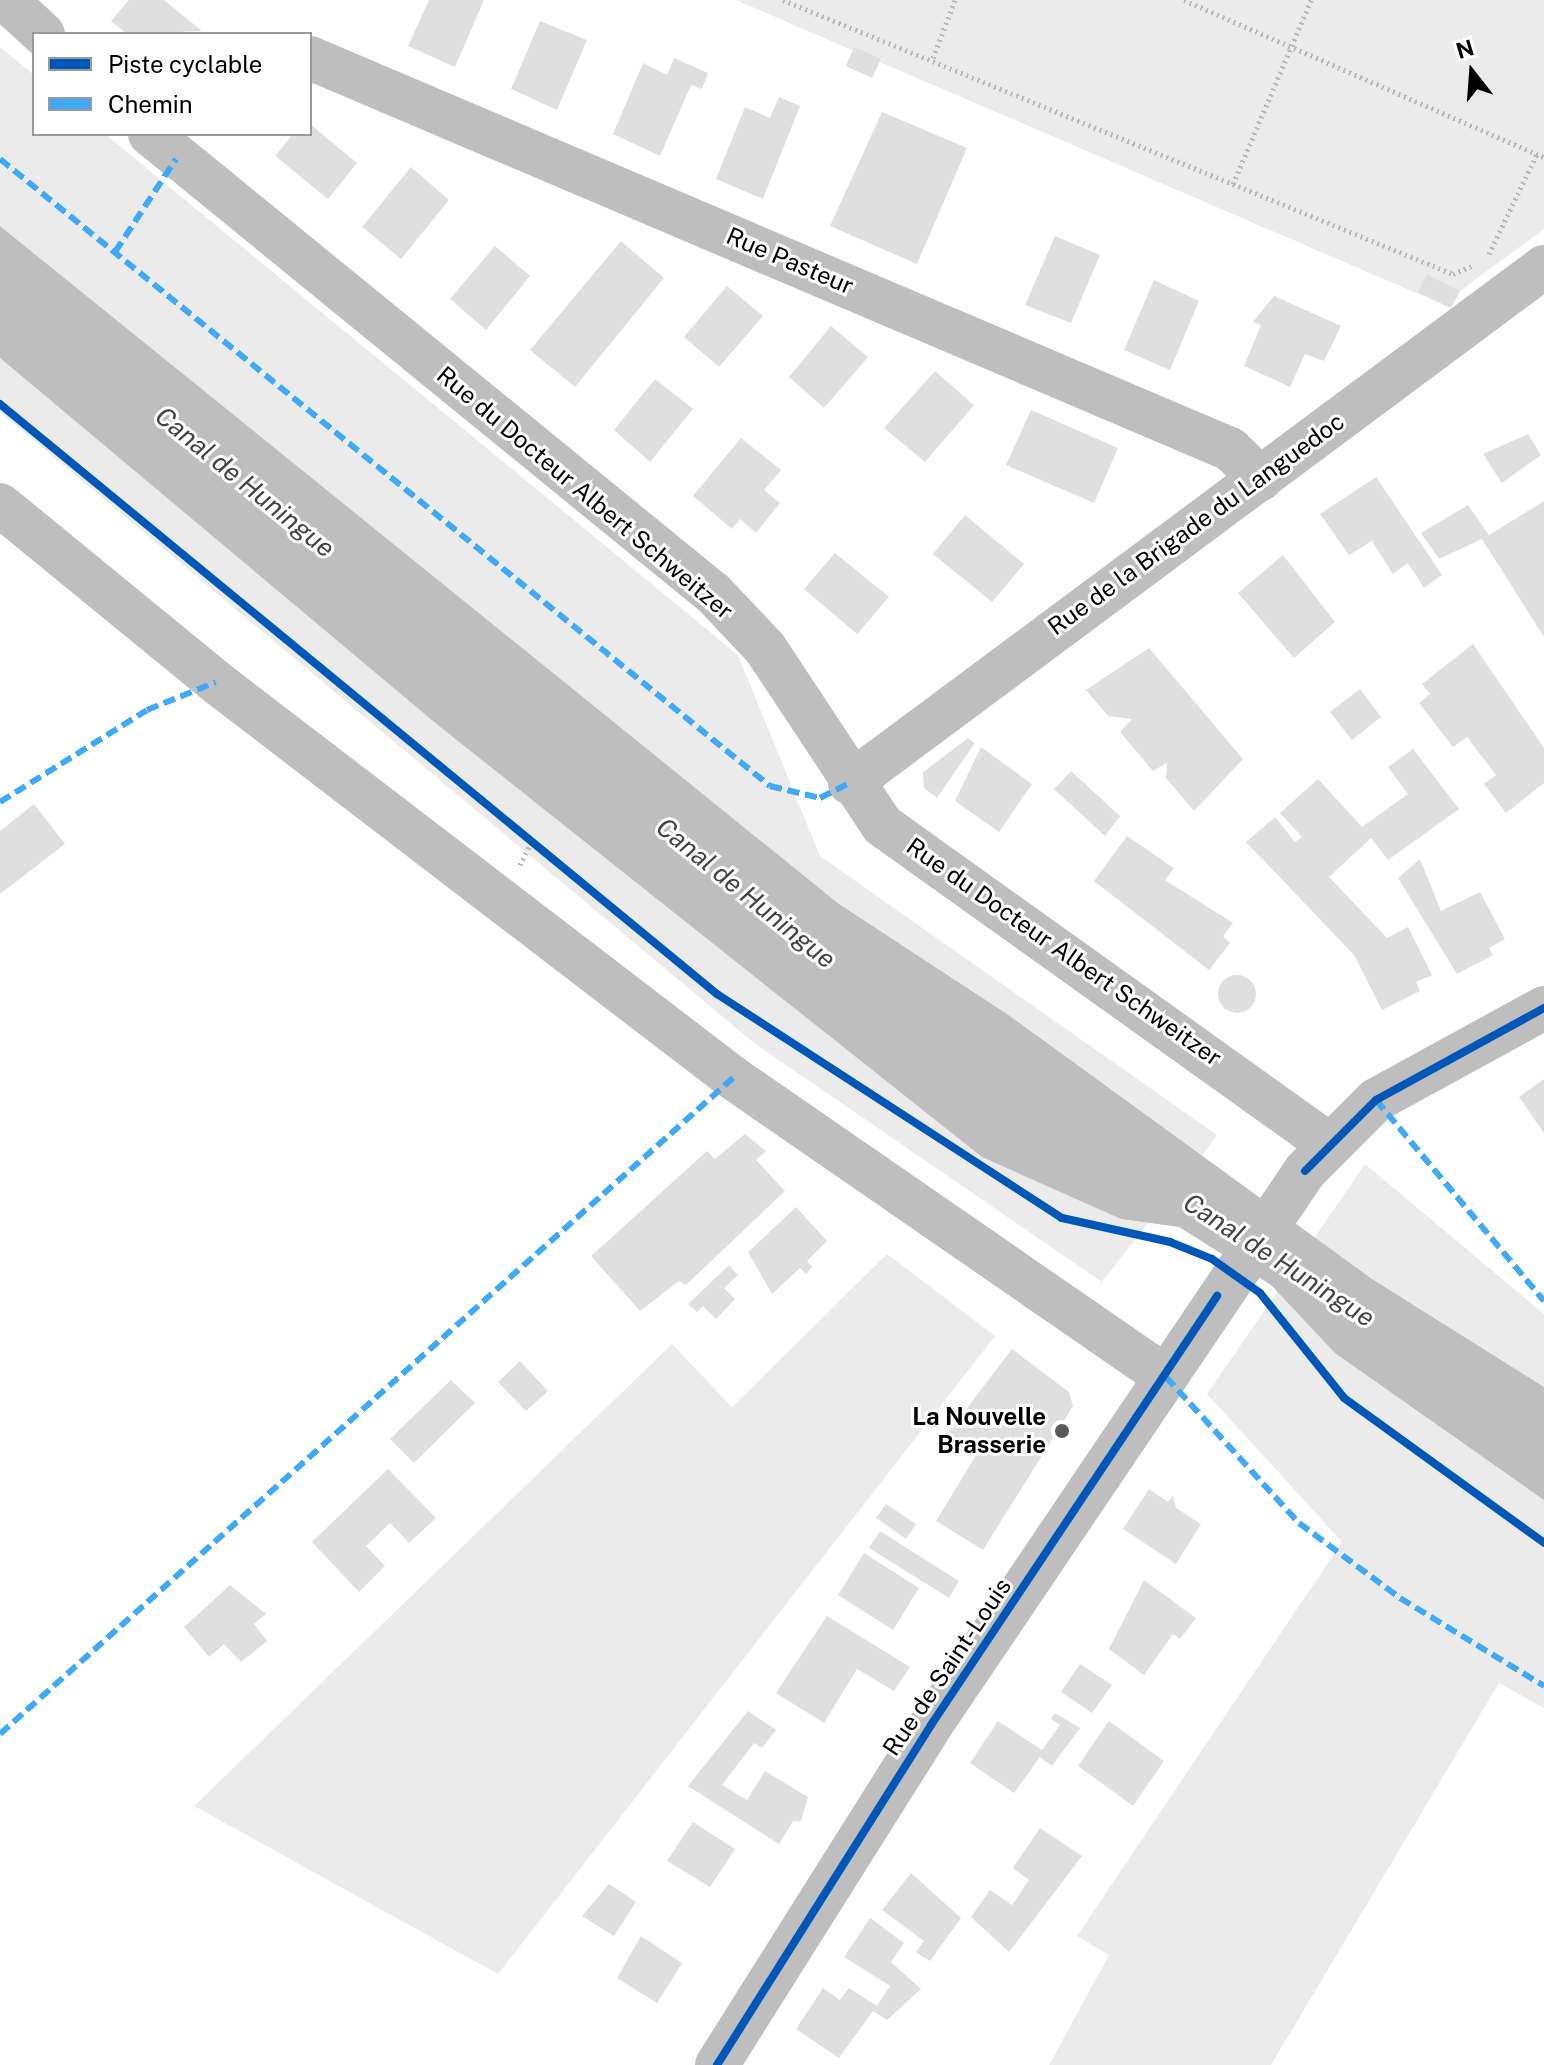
<!DOCTYPE html>
<html>
<head>
<meta charset="utf-8">
<style>
  body { margin:0 }
  #map { position:relative; width:1544px; height:2065px; overflow:hidden; background:#fff; font-family:"Public Sans",sans-serif }
  div>[style] { position:absolute }
  [style*='--x'] { left:calc(var(--x)*1px); top:calc(var(--y)*1px); width:calc(var(--w)*1px); rotate:calc(var(--a)*1deg) }
  .green>* { inset:0; background:#ebebeb }
  .water>* { inset:0; background:#bebebe }
  .building>* { inset:0; background:#dfdfdf }
  .round { border-radius:50% }
  .path>* { height:5px; margin-top:-2.5px; transform-origin:0; background:repeating-linear-gradient(90deg,#b9b9b9 0 2px,transparent 0 6px) }
  .minor>* { height:44px; margin:-22px; padding:0 22px; transform-origin:22px; border-radius:22px; background:#bebebe }
  .quiet>* { height:6px; margin-top:-3px; transform-origin:0; background:repeating-linear-gradient(90deg,#3fa9f5 0 12px,transparent 0 18px) }
  .cycleway>* { height:8px; margin:-4px; padding:0 4px; transform-origin:4px; border-radius:4px; background:#0057b8 }
  .dots>* { width:22px; height:22px; translate:-50% -50%; box-sizing:border-box; border:4px solid #fff; border-radius:50% }
  span { translate:-50% -50%; white-space:nowrap; text-align:center; line-height:1.15; -webkit-text-stroke:6px #fff; paint-order:stroke }
  .street-label { font-size:24px; color:#000 }
  .poi-label { font-size:24px; color:#000; font-weight:700 }
  .right { translate:-100% -50%; text-align:right }
  .water-label { font-size:26px; color:#434343; font-style:italic }
  .legend { position:absolute; left:32px; top:32px; width:280px; height:104px; box-sizing:border-box; background:#fff; border:2px solid #999; margin:0; padding:10px 14px; list-style:none; font-size:24px; color:#000 }
  .legend li { display:flex; align-items:center; gap:16px; height:40px }
  .legend b { width:40px; border:2px solid #999 }
  .north { position:absolute; left:1432px; top:32px; width:80px; height:80px; -webkit-text-stroke:6px #fff; paint-order:stroke; rotate:343deg; font-size:22px; font-weight:700; line-height:32px; text-align:center; color:#000 }
  .north::after { content:''; display:block; margin:auto; width:28px; height:36px; background:#000; clip-path:polygon(50% 0,100% 100%,50% 72%,0 100%) }
</style>
</head>
<body>
<div id="map">
  <div class="green">
    <i style="clip-path:polygon(736px 0,1544px 0,1544px 229px,1460px 291px,1451px 308px)"></i>
    <i style="clip-path:polygon(0 47px,34px 75px,34px 134px,105px 134px,738px 655px,820px 856px,1217px 1135px,1201px 1157px,1007px 1014px,839px 904px,0 226px)"></i>
    <i style="clip-path:polygon(0 358px,439px 726px,982px 1156px,1121px 1219px,1148px 1223px,1102px 1282px,754px 1043px,0 412px)"></i>
    <i style="clip-path:polygon(1365px 1164px,1544px 1314px,1544px 1708px,1499px 1683px,1271px 2065px,1049px 2065px,1109px 1955px,1077px 1936px,1342px 1542px,1207px 1394px)"></i>
    <i style="clip-path:polygon(887px 1254px,995px 1336px,498px 1974px,194px 1806px,672px 1344px,732px 1407px)"></i>
  </div>
  <div class="water">
    <i style="clip-path:polygon(0 226px,839px 904px,1007px 1014px,1372px 1279px,1544px 1387px,1544px 1500px,1335px 1353px,1271px 1285px,1179px 1227px,1121px 1219px,982px 1157px,439px 726px,0 358px)"></i>
  </div>
  <div class="building">
    <i style="clip-path:polygon(129px 0,164px 0,202px 31px,127px 34px,111px 21px)"></i>
    <i style="clip-path:polygon(429px 0,484px 0,455px 67px,408px 46px)"></i>
    <i style="clip-path:polygon(540px 21px,587px 40px,557px 110px,511px 89px)"></i>
    <i style="clip-path:polygon(854px 47px,881px 59px,872px 78px,846px 66px)"></i>
    <i style="clip-path:polygon(674px 58px,708px 73px,702px 89px,691px 85px,660px 156px,613px 134px,643px 63px,667px 75px)"></i>
    <i style="clip-path:polygon(779px 97px,800px 106px,763px 199px,716px 179px,745px 107px,770px 118px)"></i>
    <i style="clip-path:polygon(882px 112px,967px 148px,917px 264px,830px 226px)"></i>
    <i style="clip-path:polygon(310px 124px,357px 163px,328px 199px,275px 156px,293px 134px,310px 134px)"></i>
    <i style="clip-path:polygon(411px 167px,449px 200px,401px 259px,362px 227px)"></i>
    <i style="clip-path:polygon(1055px 236px,1100px 255px,1071px 323px,1025px 305px)"></i>
    <i style="clip-path:polygon(621px 241px,664px 278px,575px 387px,530px 350px)"></i>
    <i style="clip-path:polygon(495px 246px,530px 276px,486px 330px,450px 299px)"></i>
    <i style="clip-path:polygon(1427px 274px,1460px 291px,1451px 308px,1418px 292px)"></i>
    <i style="clip-path:polygon(1154px 280px,1199px 301px,1170px 370px,1124px 350px)"></i>
    <i style="clip-path:polygon(727px 286px,763px 316px,719px 367px,684px 337px)"></i>
    <i style="clip-path:polygon(1274px 296px,1341px 326px,1324px 361px,1305px 354px,1290px 387px,1244px 366px,1261px 325px,1253px 322px)"></i>
    <i style="clip-path:polygon(831px 326px,868px 357px,824px 408px,789px 377px)"></i>
    <i style="clip-path:polygon(935px 371px,974px 405px,925px 462px,884px 428px)"></i>
    <i style="clip-path:polygon(655px 379px,693px 409px,650px 462px,614px 430px)"></i>
    <i style="clip-path:polygon(1031px 410px,1118px 448px,1094px 503px,1006px 465px)"></i>
    <i style="clip-path:polygon(1528px 434px,1541px 455px,1502px 483px,1483px 454px)"></i>
    <i style="clip-path:polygon(741px 438px,781px 470px,764px 490px,780px 503px,756px 533px,740px 519px,732px 529px,693px 496px)"></i>
    <i style="clip-path:polygon(1376px 477px,1442px 575px,1424px 588px,1408px 563px,1393px 574px,1372px 541px,1349px 555px,1320px 514px)"></i>
    <i style="clip-path:polygon(1544px 501px,1544px 637px,1482px 539px,1439px 559px,1421px 533px,1468px 505px,1489px 535px)"></i>
    <i style="clip-path:polygon(965px 515px,1024px 564px,992px 602px,933px 554px)"></i>
    <i style="clip-path:polygon(835px 553px,889px 597px,857px 634px,804px 589px)"></i>
    <i style="clip-path:polygon(1283px 555px,1335px 622px,1294px 658px,1238px 593px)"></i>
    <i style="clip-path:polygon(1473px 644px,1544px 748px,1544px 783px,1506px 813px,1484px 784px,1496px 775px,1467px 737px,1453px 747px,1419px 703px,1430px 694px,1422px 684px)"></i>
    <i style="clip-path:polygon(1149px 648px,1243px 759px,1194px 811px,1166px 778px,1167px 763px,1153px 771px,1120px 732px,1132px 719px,1108px 716px,1086px 690px)"></i>
    <i style="clip-path:polygon(1360px 689px,1381px 717px,1352px 740px,1330px 712px)"></i>
    <i style="clip-path:polygon(968px 738px,975px 743px,937px 798px,924px 788px,923px 772px)"></i>
    <i style="clip-path:polygon(981px 747px,1032px 784px,999px 832px,955px 801px)"></i>
    <i style="clip-path:polygon(1413px 749px,1459px 809px,1388px 860px,1371px 838px,1329px 877px,1387px 938px,1408px 927px,1432px 975px,1416px 982px,1420px 991px,1382px 1010px,1354px 955px,1246px 842px,1275px 817px,1295px 842px,1302px 837px,1280px 813px,1318px 779px,1362px 827px,1408px 794px,1388px 767px)"></i>
    <i style="clip-path:polygon(1071px 771px,1120px 816px,1105px 836px,1054px 789px)"></i>
    <i style="clip-path:polygon(34px 804px,65px 844px,0 894px,0 831px)"></i>
    <i style="clip-path:polygon(1127px 836px,1174px 868px,1165px 880px,1233px 923px,1223px 936px,1230px 943px,1209px 970px,1094px 881px)"></i>
    <i style="clip-path:polygon(1420px 859px,1441px 911px,1480px 892px,1505px 939px,1489px 948px,1493px 955px,1457px 974px,1398px 878px)"></i>
    <i class="round" style="left:1218px;top:975px;width:38px;height:38px"></i>
    <i style="clip-path:polygon(1544px 1079px,1544px 1133px,1519px 1097px)"></i>
    <i style="clip-path:polygon(745px 1134px,766px 1151px,756px 1160px,785px 1191px,686px 1285px,679px 1281px,640px 1311px,591px 1256px,707px 1151px,715px 1159px)"></i>
    <i style="clip-path:polygon(796px 1207px,827px 1241px,807px 1261px,812px 1267px,806px 1274px,800px 1268px,772px 1294px,748px 1252px)"></i>
    <i style="clip-path:polygon(729px 1265px,738px 1275px,724px 1288px,735px 1299px,716px 1319px,703px 1306px,697px 1312px,688px 1304px)"></i>
    <i style="clip-path:polygon(1012px 1349px,1069px 1392px,1073px 1406px,983px 1550px,936px 1521px,978px 1452px,948px 1433px)"></i>
    <i style="clip-path:polygon(520px 1361px,548px 1391px,526px 1411px,498px 1382px)"></i>
    <i style="clip-path:polygon(451px 1380px,475px 1403px,414px 1463px,390px 1439px)"></i>
    <i style="clip-path:polygon(388px 1469px,436px 1518px,409px 1543px,390px 1523px,366px 1546px,385px 1566px,359px 1592px,312px 1542px)"></i>
    <i style="clip-path:polygon(1149px 1489px,1168px 1502px,1173px 1496px,1176px 1508px,1201px 1524px,1176px 1564px,1123px 1529px)"></i>
    <i style="clip-path:polygon(886px 1504px,916px 1524px,906px 1539px,876px 1518px)"></i>
    <i style="clip-path:polygon(880px 1531px,959px 1581px,949px 1598px,869px 1548px)"></i>
    <i style="clip-path:polygon(864px 1553px,919px 1588px,893px 1630px,838px 1595px)"></i>
    <i style="clip-path:polygon(1144px 1580px,1196px 1618px,1180px 1639px,1173px 1634px,1144px 1675px,1109px 1649px)"></i>
    <i style="clip-path:polygon(230px 1585px,266px 1614px,254px 1624px,267px 1641px,241px 1662px,224px 1644px,209px 1657px,184px 1627px)"></i>
    <i style="clip-path:polygon(827px 1616px,910px 1667px,894px 1691px,857px 1669px,824px 1723px,776px 1693px)"></i>
    <i style="clip-path:polygon(1080px 1664px,1112px 1685px,1092px 1713px,1061px 1692px)"></i>
    <i style="clip-path:polygon(748px 1711px,776px 1730px,762px 1748px,754px 1743px,722px 1785px,747px 1800px,765px 1771px,808px 1797px,801px 1821px,793px 1821px,779px 1844px,688px 1786px)"></i>
    <i style="clip-path:polygon(1055px 1713px,1080px 1728px,1052px 1766px,1040px 1757px,1014px 1793px,970px 1763px,998px 1721px,1042px 1750px,1060px 1725px,1051px 1719px)"></i>
    <i style="clip-path:polygon(1109px 1721px,1164px 1761px,1133px 1806px,1078px 1766px)"></i>
    <i style="clip-path:polygon(693px 1822px,735px 1849px,710px 1887px,667px 1861px)"></i>
    <i style="clip-path:polygon(1040px 1828px,1082px 1856px,1009px 1952px,971px 1917px,990px 1890px,1012px 1905px,1029px 1880px,1013px 1868px)"></i>
    <i style="clip-path:polygon(911px 1873px,961px 1918px,930px 1961px,916px 1952px,924px 1941px,882px 1910px)"></i>
    <i style="clip-path:polygon(609px 1884px,636px 1902px,614px 1936px,582px 1916px)"></i>
    <i style="clip-path:polygon(870px 1918px,904px 1943px,891px 1962px,921px 1989px,887px 2020px,873px 2011px,839px 2058px,796px 2029px,823px 1988px,840px 2000px,849px 1988px,877px 2006px,890px 1986px,844px 1957px)"></i>
    <i style="clip-path:polygon(641px 1936px,682px 1963px,657px 2003px,617px 1978px)"></i>
  </div>
  <div class="path">
    <i style="--x:783;--y:0;--w:724;--a:22.24"></i>
    <i style="--x:1453;--y:274;--w:21;--a:-23"></i>
    <i style="--x:1184;--y:0;--w:393;--a:23.6"></i>
    <i style="--x:933;--y:58;--w:62;--a:-69.2"></i>
    <i style="--x:1233;--y:184;--w:200;--a:-67"></i>
    <i style="--x:1489;--y:254;--w:111;--a:-64.4"></i>
    <i style="--x:520;--y:865;--w:30;--a:-64"></i>
  </div>
  <div class="minor">
    <i style="--x:6;--y:0;--w:50;--a:42.6"></i>
    <i style="--x:310;--y:58;--w:1000;--a:23.03"></i>
    <i style="--x:1230;--y:449;--w:43;--a:44.1"></i>
    <i style="--x:150;--y:134;--w:728;--a:39.2"></i>
    <i style="--x:714;--y:594;--w:74;--a:46.6"></i>
    <i style="--x:765;--y:648;--w:212;--a:56.5"></i>
    <i style="--x:882;--y:825;--w:547;--a:35.55"></i>
    <i style="--x:0;--y:505;--w:279;--a:39.3"></i>
    <i style="--x:216;--y:682;--w:651;--a:37.45"></i>
    <i style="--x:733;--y:1078;--w:526;--a:34.63"></i>
    <i style="--x:850;--y:783;--w:865;--a:-36.63"></i>
    <i style="--x:717;--y:2065;--w:402;--a:-57.8"></i>
    <i style="--x:931;--y:1725;--w:668;--a:-55.98"></i>
    <i style="--x:1305;--y:1171;--w:100;--a:-45"></i>
    <i style="--x:1376;--y:1100;--w:192;--a:-28.7"></i>
  </div>
  <div class="quiet">
    <i style="--x:0;--y:159;--w:993;--a:39.16"></i>
    <i style="--x:770;--y:786;--w:51;--a:13.5"></i>
    <i style="--x:820;--y:798;--w:34;--a:-27"></i>
    <i style="--x:115;--y:252;--w:111;--a:-56.7"></i>
    <i style="--x:0;--y:802;--w:173;--a:-32"></i>
    <i style="--x:147;--y:710;--w:74;--a:-22.1"></i>
    <i style="--x:1376;--y:1100;--w:262;--a:50.1"></i>
    <i style="--x:1166;--y:1377;--w:197;--a:47.7"></i>
    <i style="--x:1299;--y:1523;--w:126;--a:36.6"></i>
    <i style="--x:1400;--y:1598;--w:169;--a:31.4"></i>
    <i style="--x:0;--y:1734;--w:984;--a:-41.83"></i>
  </div>
  <div class="cycleway">
    <i style="--x:0;--y:404;--w:929;--a:39.45"></i>
    <i style="--x:717;--y:994;--w:411;--a:33"></i>
    <i style="--x:1062;--y:1218;--w:111;--a:12.5"></i>
    <i style="--x:1170;--y:1242;--w:45;--a:22"></i>
    <i style="--x:1212;--y:1259;--w:59;--a:35.3"></i>
    <i style="--x:1260;--y:1293;--w:134;--a:51.3"></i>
    <i style="--x:1344;--y:1398;--w:247;--a:35.9"></i>
    <i style="--x:1305;--y:1171;--w:100;--a:-45"></i>
    <i style="--x:1376;--y:1100;--w:192;--a:-28.7"></i>
    <i style="--x:717;--y:2065;--w:402;--a:-57.8"></i>
    <i style="--x:931;--y:1725;--w:516;--a:-56.31"></i>
  </div>
  <div class="dots">
    <i style="left:1062px;top:1431px;background:#595959"></i>
  </div>
  <div class="street-label">
    <span style="left:790px;top:261px;rotate:23deg">Rue Pasteur</span>
    <span style="left:585px;top:493px;rotate:40deg">Rue du Docteur Albert Schweitzer</span>
    <span style="left:1196px;top:524px;rotate:-36deg">Rue de la Brigade du Languedoc</span>
    <span style="left:1064px;top:952px;rotate:35deg">Rue du Docteur Albert Schweitzer</span>
    <span style="left:947px;top:1667px;rotate:-56deg">Rue de Saint-Louis</span>
  </div>
  <div class="poi-label">
    <span class="right" style="left:1046px;top:1431px">La Nouvelle<br>Brasserie</span>
  </div>
  <div class="water-label">
    <span style="left:245px;top:482px;rotate:39deg">Canal de Huningue</span>
    <span style="left:746px;top:893px;rotate:39deg">Canal de Huningue</span>
    <span style="left:1279px;top:1260px;rotate:33deg">Canal de Huningue</span>
  </div>
  <ul class="legend">
  <li><b style="height:10px;background:#0057b8"></b>Piste cyclable</li>
  <li><b style="height:10px;background:#3fa9f5"></b>Chemin</li>
  </ul>
  <div class="north">N</div>
</div>
</body>
</html>
